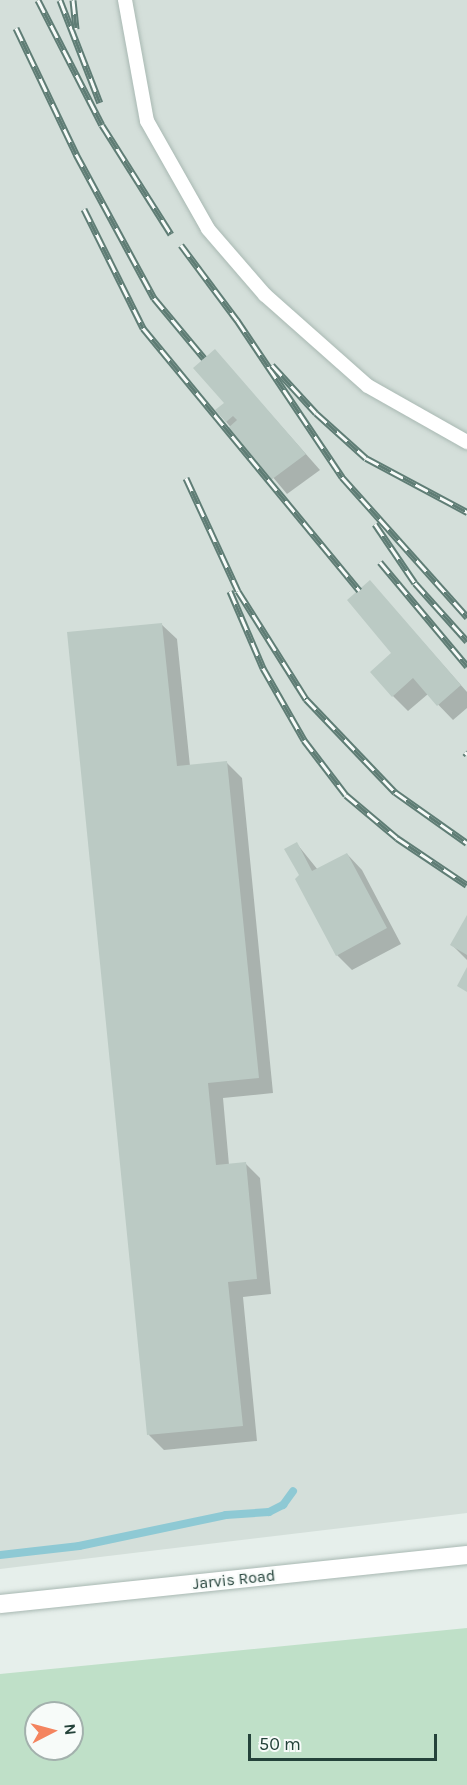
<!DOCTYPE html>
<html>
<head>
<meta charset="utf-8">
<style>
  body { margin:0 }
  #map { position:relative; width:467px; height:1785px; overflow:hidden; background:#e6efeb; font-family:Karla,sans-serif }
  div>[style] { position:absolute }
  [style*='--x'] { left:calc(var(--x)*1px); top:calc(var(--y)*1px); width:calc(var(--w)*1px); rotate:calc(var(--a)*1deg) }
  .built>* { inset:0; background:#d4dfda }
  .green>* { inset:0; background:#bfe0c8 }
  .shadow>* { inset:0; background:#0003 }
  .stream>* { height:8px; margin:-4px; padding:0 4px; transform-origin:4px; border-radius:4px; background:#8ec9d4 }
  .building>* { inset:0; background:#bbcac4 }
  .roads { filter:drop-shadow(0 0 2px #a8b8b2) drop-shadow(0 0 2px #a8b8b2) }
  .service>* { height:14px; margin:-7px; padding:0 7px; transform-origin:7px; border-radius:7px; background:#fff }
  .minor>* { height:18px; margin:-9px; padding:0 9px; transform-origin:9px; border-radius:9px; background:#fff }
  .rail>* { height:7px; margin-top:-3.5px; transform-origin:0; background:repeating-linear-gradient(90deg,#f7fbf9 0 14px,#5f7d75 0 28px); box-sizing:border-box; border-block:2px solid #5f7d75 }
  span { translate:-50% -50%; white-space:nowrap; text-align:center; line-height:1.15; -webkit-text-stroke:4.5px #f7fbf9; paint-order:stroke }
  .street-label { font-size:16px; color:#24423a }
  .north { position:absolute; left:24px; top:1701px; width:60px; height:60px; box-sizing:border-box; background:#f7fbf9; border:2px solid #a3b1ad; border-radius:50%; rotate:84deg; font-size:16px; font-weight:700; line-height:24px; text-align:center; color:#24423a }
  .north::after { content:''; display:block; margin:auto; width:21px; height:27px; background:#f4845f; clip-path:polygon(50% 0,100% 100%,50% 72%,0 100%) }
  .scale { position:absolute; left:248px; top:1734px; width:189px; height:27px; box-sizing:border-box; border:3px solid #24423a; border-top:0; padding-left:8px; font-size:18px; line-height:21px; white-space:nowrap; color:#24423a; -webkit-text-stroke:4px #f7fbf9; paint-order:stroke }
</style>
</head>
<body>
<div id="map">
  <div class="built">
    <i style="clip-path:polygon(0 0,467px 0,467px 1513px,0 1569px)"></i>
  </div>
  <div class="green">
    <i style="clip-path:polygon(evenodd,467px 1628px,467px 1785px,0 1785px,0 1674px,467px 1628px,36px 1713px,72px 1713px,72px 1749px,36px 1749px,36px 1713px)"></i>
  </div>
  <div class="shadow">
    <i style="clip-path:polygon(215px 351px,320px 470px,287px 494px,217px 411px,226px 403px)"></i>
    <i style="clip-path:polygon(370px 582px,467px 692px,467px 708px,453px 720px,428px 694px,408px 711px,393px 696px,394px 653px)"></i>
    <i style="clip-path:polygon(161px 624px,177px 639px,190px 766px,227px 763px,242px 778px,273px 1093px,223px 1098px,229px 1165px,245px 1163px,260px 1178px,271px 1294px,243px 1297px,257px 1441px,164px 1450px,149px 1435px)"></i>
    <i style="clip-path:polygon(297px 844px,318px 870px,347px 854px,362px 870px,401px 944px,352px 970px,337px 955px,300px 875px)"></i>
    <i style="clip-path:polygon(467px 919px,467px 960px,452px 945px)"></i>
  </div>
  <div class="stream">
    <i style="--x:0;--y:1555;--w:80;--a:-6.5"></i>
    <i style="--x:79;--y:1546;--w:150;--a:-11.9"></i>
    <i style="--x:226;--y:1515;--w:43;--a:-4"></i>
    <i style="--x:269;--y:1512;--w:16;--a:-27"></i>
    <i style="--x:283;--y:1505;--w:17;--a:-54"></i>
  </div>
  <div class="building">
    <i style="clip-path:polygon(215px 349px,306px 454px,271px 480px,227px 429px,237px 420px,233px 416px,226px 422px,215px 410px,224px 403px,193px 368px)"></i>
    <i style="clip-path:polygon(370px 580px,461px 685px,437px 706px,413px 678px,392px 697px,370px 672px,391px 653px,347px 600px)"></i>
    <i style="clip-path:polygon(162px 623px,177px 766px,227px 761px,259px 1078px,208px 1083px,216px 1165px,246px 1162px,257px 1279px,228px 1282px,243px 1426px,147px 1435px,67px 632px)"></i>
    <i style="clip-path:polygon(297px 842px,312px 871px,347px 853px,387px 928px,336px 956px,295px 879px,299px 875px,284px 849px)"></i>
    <i style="clip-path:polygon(467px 915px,467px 955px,450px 945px)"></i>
    <i style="clip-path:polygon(467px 967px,467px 992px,457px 986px)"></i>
  </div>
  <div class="roads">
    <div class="service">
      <i style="--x:125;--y:0;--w:123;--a:79.7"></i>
      <i style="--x:147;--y:121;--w:124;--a:60.5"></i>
      <i style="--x:208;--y:229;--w:87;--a:49.2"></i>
      <i style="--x:265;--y:295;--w:137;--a:41.5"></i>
      <i style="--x:368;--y:386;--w:114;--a:29.5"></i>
    </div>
    <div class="minor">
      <i style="--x:0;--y:1604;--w:470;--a:-6"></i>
    </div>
  </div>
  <div class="rail">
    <i style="--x:38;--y:0;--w:140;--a:62.9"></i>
    <i style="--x:102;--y:125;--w:129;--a:57.7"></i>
    <i style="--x:60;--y:0;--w:110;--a:68.8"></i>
    <i style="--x:73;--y:0;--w:29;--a:84"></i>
    <i style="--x:16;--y:28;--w:140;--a:64.5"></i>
    <i style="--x:76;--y:154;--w:164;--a:61.6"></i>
    <i style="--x:154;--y:298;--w:78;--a:50.2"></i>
    <i style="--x:84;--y:209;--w:133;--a:63.6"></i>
    <i style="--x:143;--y:328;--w:340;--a:50.5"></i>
    <i style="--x:181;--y:245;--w:94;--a:53.3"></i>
    <i style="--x:237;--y:320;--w:189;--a:56.2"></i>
    <i style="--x:342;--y:477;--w:188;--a:48.2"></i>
    <i style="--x:272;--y:365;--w:65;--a:47.5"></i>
    <i style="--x:316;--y:413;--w:67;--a:42"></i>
    <i style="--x:366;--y:458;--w:115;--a:28.1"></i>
    <i style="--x:186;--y:478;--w:124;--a:65.3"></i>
    <i style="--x:238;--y:591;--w:128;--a:57.8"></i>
    <i style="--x:306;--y:699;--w:129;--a:46.3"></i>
    <i style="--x:395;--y:792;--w:88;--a:35.3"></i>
    <i style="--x:375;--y:524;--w:71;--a:55.9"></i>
    <i style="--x:415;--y:583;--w:78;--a:48.1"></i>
    <i style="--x:380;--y:562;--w:136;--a:50.1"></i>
    <i style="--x:230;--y:591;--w:84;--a:66.8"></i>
    <i style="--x:263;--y:668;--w:83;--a:60.3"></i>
    <i style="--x:304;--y:740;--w:69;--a:52.6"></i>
    <i style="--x:346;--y:795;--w:67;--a:40.1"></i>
    <i style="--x:397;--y:838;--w:84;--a:33.9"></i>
    <i style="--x:465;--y:752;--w:3;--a:45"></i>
  </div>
  <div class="street-label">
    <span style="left:234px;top:1580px;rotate:-6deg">Jarvis Road</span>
  </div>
  <div class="north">N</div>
  <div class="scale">50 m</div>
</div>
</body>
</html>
